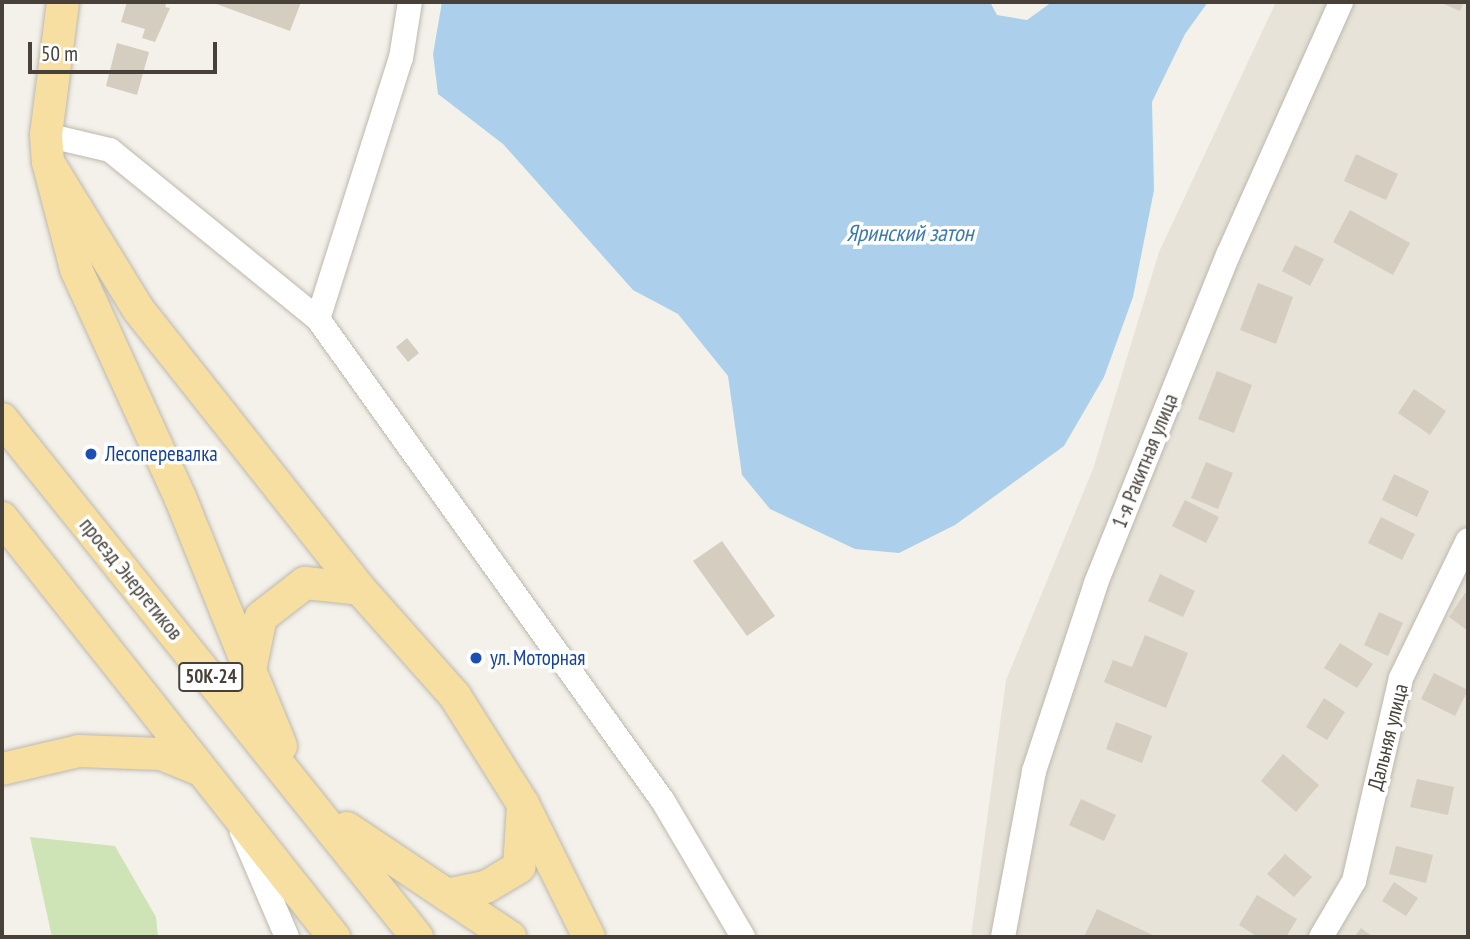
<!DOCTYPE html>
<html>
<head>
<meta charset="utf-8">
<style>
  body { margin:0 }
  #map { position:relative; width:1470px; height:939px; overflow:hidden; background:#f3f1ea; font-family:"PT Sans Narrow",sans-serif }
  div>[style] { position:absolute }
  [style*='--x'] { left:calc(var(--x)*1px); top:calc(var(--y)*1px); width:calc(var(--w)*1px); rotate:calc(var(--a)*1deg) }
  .residential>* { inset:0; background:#e7e3d8 }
  .green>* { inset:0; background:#cfe4b6 }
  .water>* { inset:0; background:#acd0eb }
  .building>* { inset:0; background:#d4cdc0 }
  .roads { filter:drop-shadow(0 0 2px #beb8ad) drop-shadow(0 0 2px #beb8ad) }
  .minor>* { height:24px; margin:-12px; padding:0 12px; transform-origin:12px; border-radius:12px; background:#fff }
  .major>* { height:32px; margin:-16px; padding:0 16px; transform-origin:16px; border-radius:16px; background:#f6dfa0 }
  .dots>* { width:19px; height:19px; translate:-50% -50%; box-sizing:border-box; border:4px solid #fff; border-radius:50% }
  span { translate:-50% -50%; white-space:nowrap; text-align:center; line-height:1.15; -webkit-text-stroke:7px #fff; paint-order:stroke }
  .shield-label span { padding:2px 5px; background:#fff; border:2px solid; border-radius:5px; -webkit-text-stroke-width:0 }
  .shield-label { font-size:19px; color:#474139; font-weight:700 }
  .transit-label { font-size:21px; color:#164399 }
  .left { translate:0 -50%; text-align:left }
  .street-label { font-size:21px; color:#474139 }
  .water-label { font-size:23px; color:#3a79aa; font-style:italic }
  .frame { position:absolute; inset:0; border:4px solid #474139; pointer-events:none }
  .scale { position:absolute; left:28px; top:42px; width:189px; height:32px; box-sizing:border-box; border:4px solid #474139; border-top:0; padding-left:9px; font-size:21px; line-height:24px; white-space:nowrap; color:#474139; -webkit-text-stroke:5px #fff; paint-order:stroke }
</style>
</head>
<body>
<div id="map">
  <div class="residential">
    <i style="clip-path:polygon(1276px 2px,1468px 2px,1468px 937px,971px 937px,1006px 680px,1093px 469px,1159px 252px)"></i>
  </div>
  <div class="green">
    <i style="clip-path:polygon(30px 837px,115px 846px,156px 917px,158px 937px,52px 937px)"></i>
  </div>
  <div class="water">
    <i style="clip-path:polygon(442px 2px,990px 2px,997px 15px,1027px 20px,1052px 2px,1208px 2px,1185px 34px,1152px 102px,1154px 190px,1133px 297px,1104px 377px,1064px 446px,955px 525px,899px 553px,855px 549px,770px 509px,742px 475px,728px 376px,678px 314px,633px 290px,503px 144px,438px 94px,433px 54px)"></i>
  </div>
  <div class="building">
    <i style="clip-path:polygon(127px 2px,167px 2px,165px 7px,170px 8px,155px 42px,142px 38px,145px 29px,121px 22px)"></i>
    <i style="clip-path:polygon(211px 2px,301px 2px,290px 31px)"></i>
    <i style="clip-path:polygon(1439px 2px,1464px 2px,1460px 11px)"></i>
    <i style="clip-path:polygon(117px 43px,149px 52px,137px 95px,106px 86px)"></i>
    <i style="clip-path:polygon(1356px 154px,1398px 174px,1386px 200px,1344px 181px)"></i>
    <i style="clip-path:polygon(1350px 210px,1410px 243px,1393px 275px,1333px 242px)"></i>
    <i style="clip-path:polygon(1295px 245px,1324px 259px,1310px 286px,1282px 271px)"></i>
    <i style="clip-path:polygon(1258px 283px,1293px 297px,1276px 344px,1240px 330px)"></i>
    <i style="clip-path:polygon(407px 338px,419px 353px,408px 362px,396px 347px)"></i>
    <i style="clip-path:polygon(1217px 371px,1252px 385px,1234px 433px,1198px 419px)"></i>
    <i style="clip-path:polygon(1414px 389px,1446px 411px,1430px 435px,1398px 413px)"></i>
    <i style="clip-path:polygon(1206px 462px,1233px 473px,1218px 509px,1191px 498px)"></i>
    <i style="clip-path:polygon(1394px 474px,1429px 491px,1417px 517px,1382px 500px)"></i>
    <i style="clip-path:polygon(1185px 500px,1219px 517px,1206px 543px,1172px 526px)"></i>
    <i style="clip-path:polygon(1381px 517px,1415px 534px,1402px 560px,1368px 543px)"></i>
    <i style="clip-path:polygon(722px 541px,775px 616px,747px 636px,693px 561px)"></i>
    <i style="clip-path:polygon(1160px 574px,1195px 591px,1183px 617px,1148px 601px)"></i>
    <i style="clip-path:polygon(1465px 593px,1468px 595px,1468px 631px,1449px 617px)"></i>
    <i style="clip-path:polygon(1379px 612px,1403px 623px,1388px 656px,1364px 645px)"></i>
    <i style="clip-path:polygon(1145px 635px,1188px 653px,1166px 708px,1104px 682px,1113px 660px,1132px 667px)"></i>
    <i style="clip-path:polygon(1340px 643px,1373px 664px,1357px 688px,1324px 668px)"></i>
    <i style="clip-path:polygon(1434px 673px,1468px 690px,1455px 716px,1421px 699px)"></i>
    <i style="clip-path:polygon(1324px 698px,1345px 712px,1327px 740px,1306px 727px)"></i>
    <i style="clip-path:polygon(1116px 722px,1152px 736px,1142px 763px,1106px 749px)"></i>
    <i style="clip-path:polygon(1283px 754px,1319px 785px,1296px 812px,1261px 781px)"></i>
    <i style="clip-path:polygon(1417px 779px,1454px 787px,1448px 815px,1410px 807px)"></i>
    <i style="clip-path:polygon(1081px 799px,1116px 815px,1104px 841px,1069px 825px)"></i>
    <i style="clip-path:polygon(1396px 846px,1433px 855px,1426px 883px,1389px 874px)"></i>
    <i style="clip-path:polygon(1285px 854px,1312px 877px,1294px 897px,1267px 874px)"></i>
    <i style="clip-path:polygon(1394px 882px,1418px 898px,1406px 916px,1382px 901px)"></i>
    <i style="clip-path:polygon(1257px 895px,1297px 919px,1286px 937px,1258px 937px,1239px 925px)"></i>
    <i style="clip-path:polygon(1097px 909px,1157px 937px,1084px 937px)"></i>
    <i style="clip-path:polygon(1361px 928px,1373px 937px,1354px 937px)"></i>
  </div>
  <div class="roads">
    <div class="minor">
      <i style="--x:46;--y:135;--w:66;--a:13.2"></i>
      <i style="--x:110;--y:150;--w:268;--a:39.1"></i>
      <i style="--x:318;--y:319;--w:593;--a:54.41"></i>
      <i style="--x:663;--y:801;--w:158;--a:59.5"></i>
      <i style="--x:318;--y:319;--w:274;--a:-72.4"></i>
      <i style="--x:401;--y:58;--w:57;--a:-80.9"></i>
      <i style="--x:242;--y:832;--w:114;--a:66.8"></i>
      <i style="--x:1003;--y:937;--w:169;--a:-79.4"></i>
      <i style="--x:1034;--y:771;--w:198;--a:-71.7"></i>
      <i style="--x:1096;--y:583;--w:354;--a:-68.1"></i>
      <i style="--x:1228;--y:255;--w:277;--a:-65.9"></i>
      <i style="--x:1321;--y:937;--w:65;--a:-59.5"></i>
      <i style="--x:1354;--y:881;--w:208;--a:-77"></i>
      <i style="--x:1401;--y:678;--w:153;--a:-64.1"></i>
    </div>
    <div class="major">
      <i style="--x:63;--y:2;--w:134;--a:97.3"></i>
      <i style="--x:46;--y:135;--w:27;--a:86"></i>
      <i style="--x:48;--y:162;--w:111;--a:75.3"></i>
      <i style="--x:76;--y:269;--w:251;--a:65.5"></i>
      <i style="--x:180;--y:497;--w:187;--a:68"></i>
      <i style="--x:48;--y:162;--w:172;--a:58.5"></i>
      <i style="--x:138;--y:309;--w:357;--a:51.6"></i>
      <i style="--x:360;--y:589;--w:143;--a:48.4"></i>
      <i style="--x:455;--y:696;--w:128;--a:57.8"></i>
      <i style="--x:523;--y:804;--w:148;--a:63.6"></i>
      <i style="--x:2;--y:419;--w:664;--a:51.3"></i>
      <i style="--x:2;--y:518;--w:535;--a:51.61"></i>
      <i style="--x:281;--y:746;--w:82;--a:-112.2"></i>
      <i style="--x:250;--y:670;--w:54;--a:-78.3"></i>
      <i style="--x:261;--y:617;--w:56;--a:-37.7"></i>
      <i style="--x:305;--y:583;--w:55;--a:6.2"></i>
      <i style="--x:2;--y:769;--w:79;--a:-13.2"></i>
      <i style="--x:79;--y:751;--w:82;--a:2.1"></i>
      <i style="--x:161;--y:754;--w:40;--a:22"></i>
      <i style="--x:347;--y:828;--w:120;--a:33.8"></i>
      <i style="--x:447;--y:895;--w:40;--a:-12"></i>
      <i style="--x:486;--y:887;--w:39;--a:-31"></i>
      <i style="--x:519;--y:867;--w:61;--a:-86.2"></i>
      <i style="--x:447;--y:895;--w:76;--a:33.7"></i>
    </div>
  </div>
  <div class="dots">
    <i style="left:91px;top:454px;background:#1a4fb4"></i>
    <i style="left:476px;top:658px;background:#1a4fb4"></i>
  </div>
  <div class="shield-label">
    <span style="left:211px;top:677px">50К-24</span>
  </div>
  <div class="transit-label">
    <span class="left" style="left:105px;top:454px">Лесоперевалка</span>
    <span class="left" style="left:490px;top:658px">ул. Моторная</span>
  </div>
  <div class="street-label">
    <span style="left:1145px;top:461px;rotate:-68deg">1-я Ракитная улица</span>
    <span style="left:131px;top:579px;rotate:51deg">проезд Энергетиков</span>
    <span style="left:1388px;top:737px;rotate:-76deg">Дальняя улица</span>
  </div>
  <div class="water-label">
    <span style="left:910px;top:233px">Яринский затон</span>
  </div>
  <div class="frame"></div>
  <div class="scale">50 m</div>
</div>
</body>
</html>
